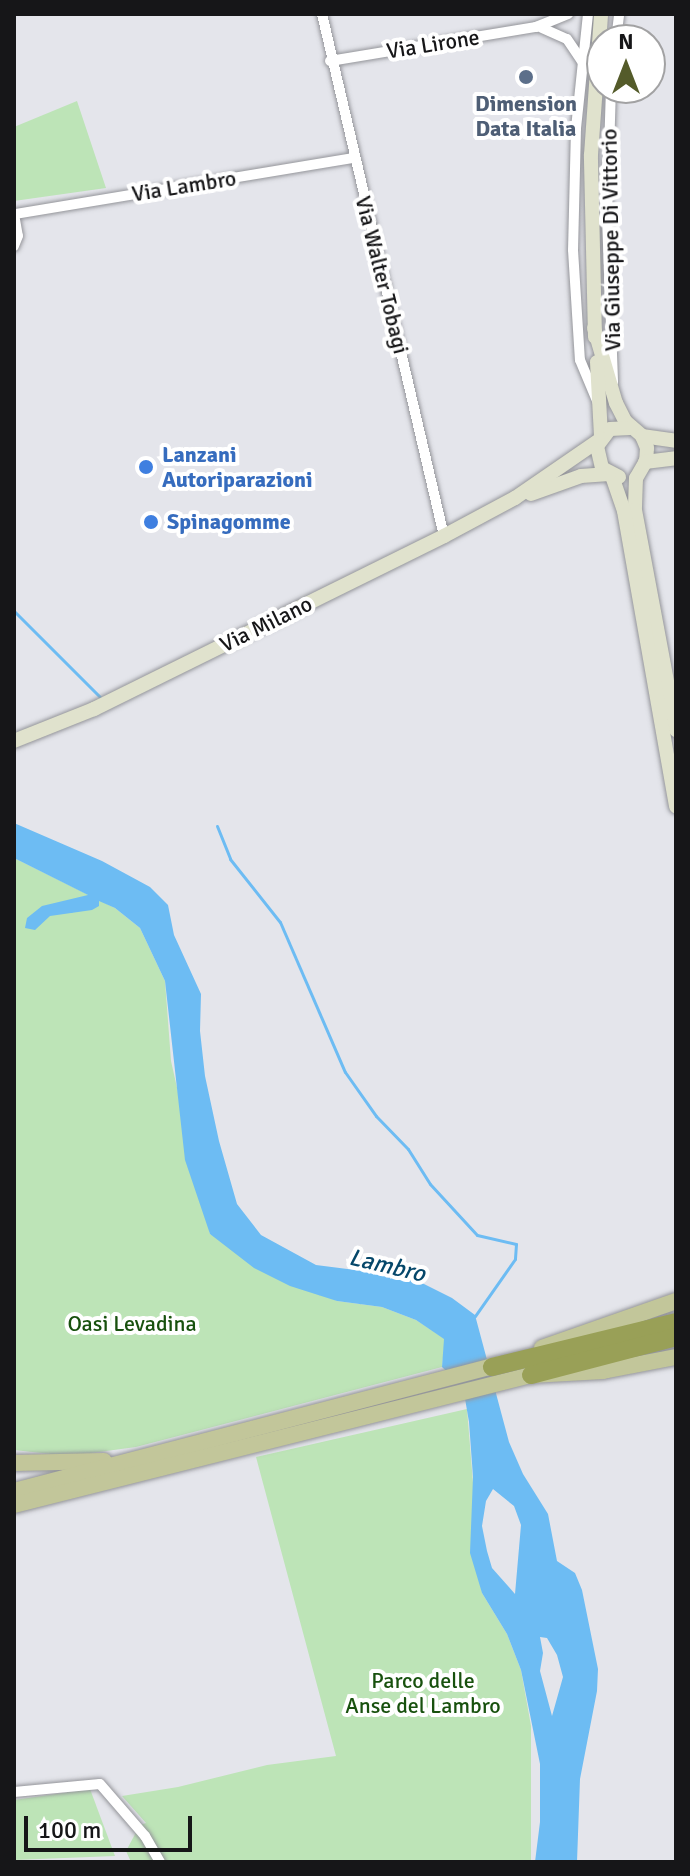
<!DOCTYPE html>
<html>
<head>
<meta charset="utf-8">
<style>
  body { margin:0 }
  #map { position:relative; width:690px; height:1876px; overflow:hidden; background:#e4e5eb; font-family:Signika,sans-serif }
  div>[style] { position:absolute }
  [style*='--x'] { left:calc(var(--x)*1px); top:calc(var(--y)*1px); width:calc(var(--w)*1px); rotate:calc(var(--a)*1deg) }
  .green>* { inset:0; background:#bde4b7 }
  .water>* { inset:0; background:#6dbcf3 }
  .stream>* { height:3px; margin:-1.5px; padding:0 1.5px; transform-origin:1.5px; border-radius:1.5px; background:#6dbcf3 }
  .roads { filter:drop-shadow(0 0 2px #94959a) drop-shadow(0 0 2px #94959a) }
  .street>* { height:10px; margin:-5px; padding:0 5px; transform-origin:5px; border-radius:5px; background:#fff }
  .secondary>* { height:14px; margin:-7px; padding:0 7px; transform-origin:7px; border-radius:7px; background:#e0e2cd }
  .primary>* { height:16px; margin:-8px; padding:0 8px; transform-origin:8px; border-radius:8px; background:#c2c69a }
  .highway>* { height:18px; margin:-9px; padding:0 9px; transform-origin:9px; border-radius:9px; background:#99a057 }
  .dots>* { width:22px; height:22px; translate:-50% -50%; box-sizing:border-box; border:4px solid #fff; border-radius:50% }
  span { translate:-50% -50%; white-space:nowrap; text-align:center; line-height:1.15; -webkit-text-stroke:8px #fff; paint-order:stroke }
  .street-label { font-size:22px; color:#161618 }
  .service-label { font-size:22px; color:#4e5e75; font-weight:700 }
  .shop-label { font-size:22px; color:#366cbe; font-weight:700 }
  .left { translate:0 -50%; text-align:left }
  .park-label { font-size:22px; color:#18510e }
  .water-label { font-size:24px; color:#05476a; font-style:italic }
  .frame { position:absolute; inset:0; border:16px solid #161618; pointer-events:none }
  .north { position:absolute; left:586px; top:24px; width:80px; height:80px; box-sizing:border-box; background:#fff; border:2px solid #a2a2a3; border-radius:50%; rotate:0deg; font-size:22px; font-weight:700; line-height:32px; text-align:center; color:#161618 }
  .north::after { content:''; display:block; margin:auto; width:28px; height:36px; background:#545b2a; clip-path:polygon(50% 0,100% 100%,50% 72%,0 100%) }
  .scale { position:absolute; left:24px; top:1816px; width:168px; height:36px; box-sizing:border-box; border:4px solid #161618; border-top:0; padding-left:10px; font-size:24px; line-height:28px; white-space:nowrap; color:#161618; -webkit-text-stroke:6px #fff; paint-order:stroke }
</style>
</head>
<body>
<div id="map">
  <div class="green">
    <i style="clip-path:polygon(77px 101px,106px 188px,14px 201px,14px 127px)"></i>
    <i style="clip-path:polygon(14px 858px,115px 908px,140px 928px,165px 981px,171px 1061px,210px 1234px,337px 1301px,382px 1307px,416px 1320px,445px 1339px,442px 1367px,136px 1447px,69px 1456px,14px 1450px)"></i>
    <i style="clip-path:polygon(467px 1409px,482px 1593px,507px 1634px,521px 1670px,531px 1726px,531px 1862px,131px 1862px,126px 1851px,140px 1825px,146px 1823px,122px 1796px,178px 1787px,267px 1765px,336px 1756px,256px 1457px)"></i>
    <i style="clip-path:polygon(90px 1789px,115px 1856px,14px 1860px,14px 1800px)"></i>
  </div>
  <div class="water">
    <i style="clip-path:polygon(evenodd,14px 823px,102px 861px,150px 887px,168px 905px,174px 935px,201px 994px,200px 1031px,205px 1076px,219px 1141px,237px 1204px,261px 1235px,316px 1265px,410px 1277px,452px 1298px,475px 1315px,509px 1442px,523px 1474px,548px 1514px,557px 1561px,575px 1573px,582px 1590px,598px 1669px,597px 1691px,580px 1779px,577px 1862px,535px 1862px,540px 1822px,540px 1764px,521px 1670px,507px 1634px,482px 1593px,470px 1553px,473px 1477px,469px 1422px,463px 1387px,442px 1367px,444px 1339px,416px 1320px,382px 1307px,337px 1301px,290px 1286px,254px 1268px,210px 1234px,185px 1160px,165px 981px,140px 928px,115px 908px,99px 901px,99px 906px,92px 910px,50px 916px,35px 930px,25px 928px,27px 918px,42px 906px,88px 895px,14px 858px,14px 823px,493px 1489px,514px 1506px,521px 1525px,515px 1594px,492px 1568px,487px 1551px,482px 1526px,486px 1501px,493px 1489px,14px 823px,540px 1637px,547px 1638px,557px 1655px,563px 1677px,552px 1716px,540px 1671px,543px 1653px,540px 1637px)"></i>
  </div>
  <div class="stream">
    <i style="--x:14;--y:611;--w:122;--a:45"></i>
    <i style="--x:217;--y:826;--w:35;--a:68"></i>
    <i style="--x:230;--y:859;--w:80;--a:51.6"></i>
    <i style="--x:280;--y:922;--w:163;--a:66.6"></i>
    <i style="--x:345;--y:1072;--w:54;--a:54.8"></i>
    <i style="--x:376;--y:1116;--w:46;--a:45.9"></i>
    <i style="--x:408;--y:1149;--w:41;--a:57.8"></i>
    <i style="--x:430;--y:1184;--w:69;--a:47.3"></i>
    <i style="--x:477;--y:1235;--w:40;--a:13"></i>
    <i style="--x:516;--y:1244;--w:15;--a:94"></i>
    <i style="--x:515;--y:1259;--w:70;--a:125.1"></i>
  </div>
  <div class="roads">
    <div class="street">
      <i style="--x:322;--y:14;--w:536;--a:76.85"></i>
      <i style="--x:588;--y:14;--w:115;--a:96"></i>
      <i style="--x:576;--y:128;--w:122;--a:91.4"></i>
      <i style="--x:573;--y:250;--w:110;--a:86.4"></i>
      <i style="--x:580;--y:360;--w:47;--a:67.3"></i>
      <i style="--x:542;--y:28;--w:27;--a:24"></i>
      <i style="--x:567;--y:39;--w:27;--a:56"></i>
      <i style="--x:616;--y:40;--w:26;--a:-83"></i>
      <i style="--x:330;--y:61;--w:209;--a:-9.4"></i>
      <i style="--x:536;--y:27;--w:35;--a:-22"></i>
      <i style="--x:611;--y:88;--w:129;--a:91.8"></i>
      <i style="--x:607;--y:217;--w:165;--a:87.9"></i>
      <i style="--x:14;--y:214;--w:22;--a:80"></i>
      <i style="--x:18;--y:236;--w:11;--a:112"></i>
      <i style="--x:15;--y:214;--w:343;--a:-9.4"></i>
      <i style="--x:14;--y:1792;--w:86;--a:-5.3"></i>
      <i style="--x:100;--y:1784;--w:69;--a:49.1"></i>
      <i style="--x:145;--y:1836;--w:30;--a:60"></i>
    </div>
    <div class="secondary">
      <i style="--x:594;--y:328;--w:78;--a:73.7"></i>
      <i style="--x:616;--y:403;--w:20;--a:63"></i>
      <i style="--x:625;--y:421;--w:23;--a:41"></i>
      <i style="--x:642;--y:436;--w:13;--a:67"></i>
      <i style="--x:647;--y:448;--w:13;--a:94"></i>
      <i style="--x:646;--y:461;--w:20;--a:120"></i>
      <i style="--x:636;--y:478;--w:32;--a:92"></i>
      <i style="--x:635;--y:510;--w:224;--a:79.4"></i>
      <i style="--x:595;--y:337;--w:182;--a:-91.3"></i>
      <i style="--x:591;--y:155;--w:141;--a:-85.9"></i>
      <i style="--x:597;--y:362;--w:74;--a:86.9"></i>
      <i style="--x:642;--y:436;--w:34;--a:8"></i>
      <i style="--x:645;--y:462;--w:31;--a:-7"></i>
      <i style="--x:612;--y:476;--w:37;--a:71"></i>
      <i style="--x:624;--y:511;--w:300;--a:80"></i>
      <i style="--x:619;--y:477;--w:19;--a:-152"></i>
      <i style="--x:602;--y:468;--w:23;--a:-103"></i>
      <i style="--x:597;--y:446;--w:21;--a:-53"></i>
      <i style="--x:610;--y:429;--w:20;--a:-3"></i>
      <i style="--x:531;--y:494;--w:53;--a:-19.8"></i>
      <i style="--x:581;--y:476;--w:28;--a:-4"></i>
      <i style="--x:14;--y:741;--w:86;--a:-21.8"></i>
      <i style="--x:94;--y:709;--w:390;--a:-26.3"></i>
      <i style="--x:444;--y:536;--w:81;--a:-28.2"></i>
      <i style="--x:515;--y:498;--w:101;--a:-34.5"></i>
    </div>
    <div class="primary">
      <i style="--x:542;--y:1348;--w:142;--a:-19.3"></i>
      <i style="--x:14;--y:1463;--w:90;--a:-1.3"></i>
      <i style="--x:14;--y:1491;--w:503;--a:-14.62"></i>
      <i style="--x:14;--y:1505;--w:533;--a:-14.11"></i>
      <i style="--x:531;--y:1375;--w:72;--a:-3.2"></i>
      <i style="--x:603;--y:1371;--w:74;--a:-10.9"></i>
    </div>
    <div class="highway">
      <i style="--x:492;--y:1367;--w:189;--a:-13.7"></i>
      <i style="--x:531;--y:1375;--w:150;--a:-14.7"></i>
    </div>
  </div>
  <div class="dots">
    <i style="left:526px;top:77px;background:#5c6f8a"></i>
    <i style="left:146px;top:467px;background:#3f7fe0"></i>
    <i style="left:151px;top:522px;background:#3f7fe0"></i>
  </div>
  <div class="street-label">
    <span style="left:433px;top:44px;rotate:-9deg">Via Lirone</span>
    <span style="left:184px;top:186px;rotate:-9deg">Via Lambro</span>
    <span style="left:611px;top:240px;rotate:-91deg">Via Giuseppe Di Vittorio</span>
    <span style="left:382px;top:275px;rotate:76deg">Via Walter Tobagi</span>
    <span style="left:266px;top:624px;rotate:-26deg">Via Milano</span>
  </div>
  <div class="service-label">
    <span style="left:526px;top:116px">Dimension<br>Data Italia</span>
  </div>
  <div class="shop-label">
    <span class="left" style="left:162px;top:467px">Lanzani<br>Autoriparazioni</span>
    <span class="left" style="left:167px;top:522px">Spinagomme</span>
  </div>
  <div class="park-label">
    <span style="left:132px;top:1324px">Oasi Levadina</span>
    <span style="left:423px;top:1693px">Parco delle<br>Anse del Lambro</span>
  </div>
  <div class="water-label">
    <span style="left:387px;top:1266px;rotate:13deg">Lambro</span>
  </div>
  <div class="frame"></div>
  <div class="north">N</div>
  <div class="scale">100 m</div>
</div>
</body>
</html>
